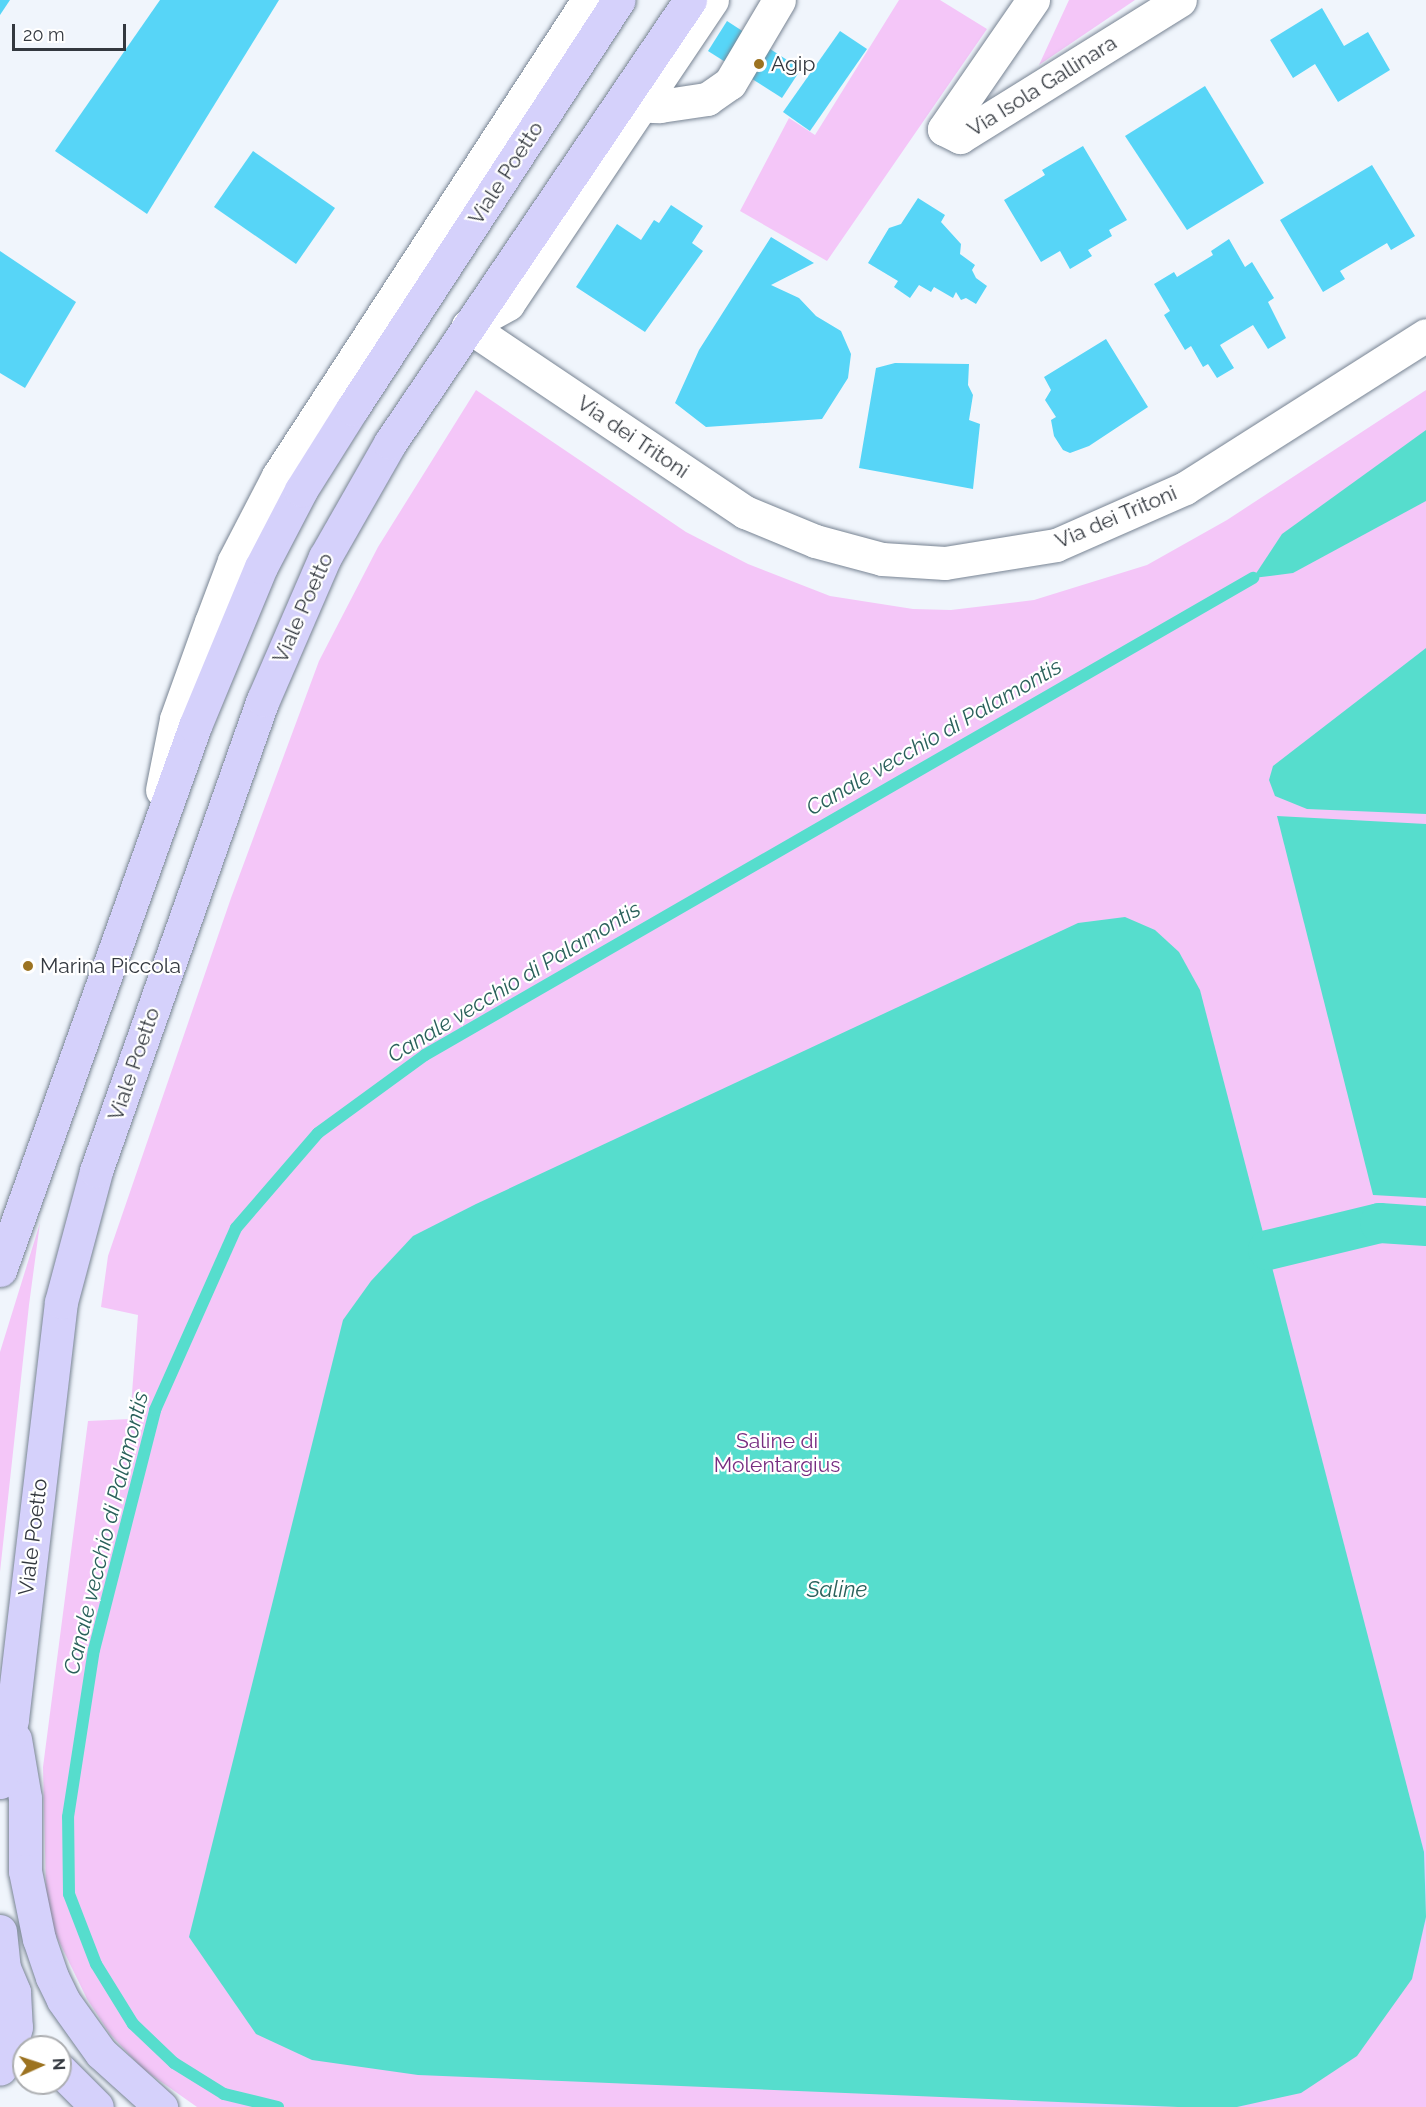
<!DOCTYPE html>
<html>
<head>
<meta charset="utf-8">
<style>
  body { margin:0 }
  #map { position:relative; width:1426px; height:2107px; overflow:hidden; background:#f0f5fc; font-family:Raleway,sans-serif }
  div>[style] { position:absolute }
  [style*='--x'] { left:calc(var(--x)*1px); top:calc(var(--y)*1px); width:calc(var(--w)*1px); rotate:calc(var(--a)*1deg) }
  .green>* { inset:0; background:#f4c6f8 }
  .water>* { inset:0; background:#56ddcd }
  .stream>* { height:12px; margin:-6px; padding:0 6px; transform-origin:6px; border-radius:6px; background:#56ddcd }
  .canal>* { height:40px; margin:-20px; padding:0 20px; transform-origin:20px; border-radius:20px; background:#56ddcd }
  .building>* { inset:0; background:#57d5f7 }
  .roads { filter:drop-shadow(0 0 2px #788493) drop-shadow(0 0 2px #788493) }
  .minor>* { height:33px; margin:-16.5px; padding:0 16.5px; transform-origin:16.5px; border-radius:16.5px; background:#fff }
  .major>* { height:33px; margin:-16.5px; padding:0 16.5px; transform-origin:16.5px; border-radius:16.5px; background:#d5d1fb }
  .dots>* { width:16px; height:16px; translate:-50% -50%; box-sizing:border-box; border:3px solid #fff; border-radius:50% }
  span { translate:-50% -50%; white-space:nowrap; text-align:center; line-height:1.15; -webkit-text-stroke:4.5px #fff; paint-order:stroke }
  .poi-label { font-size:21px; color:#33383f }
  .left { translate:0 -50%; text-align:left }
  .street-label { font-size:21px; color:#33383f }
  .park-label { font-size:21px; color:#772d80 }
  .water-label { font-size:22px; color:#2a615b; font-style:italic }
  .north { position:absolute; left:12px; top:2035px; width:60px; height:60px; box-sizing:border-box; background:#fff; border:2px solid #adafb2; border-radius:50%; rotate:87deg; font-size:16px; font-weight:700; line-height:24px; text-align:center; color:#33383f }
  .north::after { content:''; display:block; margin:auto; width:21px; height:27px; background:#9c7321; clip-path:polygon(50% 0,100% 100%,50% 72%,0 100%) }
  .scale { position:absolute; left:12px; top:24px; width:114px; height:27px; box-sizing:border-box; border:3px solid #33383f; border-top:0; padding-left:8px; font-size:18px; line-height:21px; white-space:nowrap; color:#33383f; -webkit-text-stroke:4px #fff; paint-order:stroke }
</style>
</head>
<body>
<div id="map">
  <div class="green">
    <i style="clip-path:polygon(899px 0,940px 0,987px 29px,827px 261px,740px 211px,789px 118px,815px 135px)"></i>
    <i style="clip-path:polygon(1069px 0,1135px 0,1039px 65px)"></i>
    <i style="clip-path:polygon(476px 390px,686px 532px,748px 564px,830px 596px,913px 609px,951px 610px,1034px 600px,1147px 565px,1227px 520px,1426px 390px,1426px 2107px,197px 2107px,143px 2069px,110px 2034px,87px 1999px,53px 1929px,46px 1892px,43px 1767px,88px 1421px,130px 1419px,138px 1315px,101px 1307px,108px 1256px,231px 898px,319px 661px,378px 547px)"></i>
    <i style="clip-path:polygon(40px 1223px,29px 1305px,0 1572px,0 1352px)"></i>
  </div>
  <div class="water">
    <i style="clip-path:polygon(1426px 430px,1426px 501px,1293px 573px,1253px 578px,1282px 534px)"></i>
    <i style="clip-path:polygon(1426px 648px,1426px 814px,1307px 809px,1275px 796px,1269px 780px,1273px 766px)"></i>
    <i style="clip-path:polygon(1277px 816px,1426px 824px,1426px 1198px,1373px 1195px)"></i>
    <i style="clip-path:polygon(1125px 917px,1155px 930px,1179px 952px,1200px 990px,1424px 1852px,1426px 1917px,1412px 1979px,1357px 2056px,1301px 2093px,1237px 2107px,1178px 2107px,418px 2075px,312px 2060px,256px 2034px,189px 1937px,343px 1320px,371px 1281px,413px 1236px,476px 1204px,1078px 923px)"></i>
  </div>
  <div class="stream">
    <i style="--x:278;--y:2107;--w:56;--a:-166.5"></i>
    <i style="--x:224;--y:2094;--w:59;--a:-148.2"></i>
    <i style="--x:174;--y:2063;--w:57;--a:-136.4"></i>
    <i style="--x:133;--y:2024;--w:70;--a:-121.7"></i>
    <i style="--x:96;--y:1964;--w:75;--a:-111.1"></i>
    <i style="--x:69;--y:1894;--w:77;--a:-90.7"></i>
    <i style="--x:68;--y:1817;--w:169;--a:-81.2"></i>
    <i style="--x:94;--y:1650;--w:248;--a:-75.7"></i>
    <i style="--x:155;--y:1410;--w:199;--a:-66"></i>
    <i style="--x:236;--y:1228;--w:125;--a:-49.2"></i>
    <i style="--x:318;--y:1133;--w:132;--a:-36.1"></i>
    <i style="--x:425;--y:1055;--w:956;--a:-29.95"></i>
  </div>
  <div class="canal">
    <i style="--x:1268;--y:1250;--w:115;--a:-13.6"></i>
    <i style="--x:1380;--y:1223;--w:46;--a:3.7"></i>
  </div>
  <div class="building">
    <i style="clip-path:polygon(0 0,10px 0,0 15px)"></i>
    <i style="clip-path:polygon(160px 0,279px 0,147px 214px,55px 151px)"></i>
    <i style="clip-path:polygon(1322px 8px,1344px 46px,1368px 32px,1390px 70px,1338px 102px,1315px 64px,1293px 78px,1270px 40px)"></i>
    <i style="clip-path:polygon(727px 21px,801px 69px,782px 98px,708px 51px)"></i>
    <i style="clip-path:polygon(840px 31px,867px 49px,810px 131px,783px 112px)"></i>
    <i style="clip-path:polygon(1205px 86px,1264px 183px,1187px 230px,1125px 136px)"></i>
    <i style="clip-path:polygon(1083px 146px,1127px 220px,1109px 230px,1112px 236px,1088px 250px,1092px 256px,1070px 269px,1060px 251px,1041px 262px,1004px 200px,1045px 175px,1042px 170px)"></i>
    <i style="clip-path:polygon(253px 151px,335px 208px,296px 264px,214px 207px)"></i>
    <i style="clip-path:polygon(1372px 165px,1415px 236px,1391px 250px,1387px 243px,1340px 271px,1345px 279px,1323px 292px,1280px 220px)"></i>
    <i style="clip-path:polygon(918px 198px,945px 215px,941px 222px,961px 244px,960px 254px,975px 265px,972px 270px,976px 278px,987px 286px,976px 304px,966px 298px,961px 300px,956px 292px,953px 298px,934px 287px,931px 292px,919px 285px,910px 298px,894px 287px,898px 281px,868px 263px,889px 228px,901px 224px)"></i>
    <i style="clip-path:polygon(671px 205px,703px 226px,692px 243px,703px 251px,645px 332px,576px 287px,617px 224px,641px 240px,654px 220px,659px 223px)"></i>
    <i style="clip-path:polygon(771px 237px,814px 263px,771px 285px,799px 298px,816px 316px,841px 331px,851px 354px,848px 378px,822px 419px,706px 427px,675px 403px,699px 350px)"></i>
    <i style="clip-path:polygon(1229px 239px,1245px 267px,1252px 262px,1274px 298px,1268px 302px,1286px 338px,1268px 349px,1253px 325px,1220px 345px,1234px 368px,1217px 378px,1208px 364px,1203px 367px,1191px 346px,1185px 350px,1164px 315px,1170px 311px,1154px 284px,1174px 272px,1177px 277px,1213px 255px,1211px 251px)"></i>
    <i style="clip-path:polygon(0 251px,76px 302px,25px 388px,0 373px)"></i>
    <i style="clip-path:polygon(1106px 339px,1148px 407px,1089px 446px,1070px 453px,1063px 450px,1054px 436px,1051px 420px,1056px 417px,1045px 400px,1051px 390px,1044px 377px)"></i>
    <i style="clip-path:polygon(895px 363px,969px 364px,968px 385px,973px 395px,969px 420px,980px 424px,973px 489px,859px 468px,876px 368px)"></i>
  </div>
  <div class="roads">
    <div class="minor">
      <i style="--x:712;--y:0;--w:366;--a:123.9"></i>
      <i style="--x:508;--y:304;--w:46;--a:151.2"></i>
      <i style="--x:468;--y:326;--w:334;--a:33.9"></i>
      <i style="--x:745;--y:512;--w:76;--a:22.5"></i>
      <i style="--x:815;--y:541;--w:69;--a:15"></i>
      <i style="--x:882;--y:559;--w:63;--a:3.6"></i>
      <i style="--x:945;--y:563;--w:112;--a:-9.2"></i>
      <i style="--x:1056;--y:545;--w:141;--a:-23.8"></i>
      <i style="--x:1185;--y:488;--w:285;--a:-32.4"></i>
      <i style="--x:1033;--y:0;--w:157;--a:124.6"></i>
      <i style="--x:944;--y:129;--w:18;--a:27"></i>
      <i style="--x:960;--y:137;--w:259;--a:-31.9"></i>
      <i style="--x:627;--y:105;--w:33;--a:2"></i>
      <i style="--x:660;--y:106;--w:48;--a:-8.5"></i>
      <i style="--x:707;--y:99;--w:28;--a:-35"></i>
      <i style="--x:730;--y:83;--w:96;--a:-59.4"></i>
      <i style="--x:162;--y:790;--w:72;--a:-78.8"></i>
      <i style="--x:176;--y:719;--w:103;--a:-70.2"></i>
      <i style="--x:211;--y:622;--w:65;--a:-69.3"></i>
      <i style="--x:234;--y:561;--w:96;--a:-62.6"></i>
      <i style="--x:278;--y:476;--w:568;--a:-56.93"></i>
    </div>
    <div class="major">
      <i style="--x:0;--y:1270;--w:578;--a:-70.28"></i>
      <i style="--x:195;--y:726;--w:172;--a:-67.5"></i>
      <i style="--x:261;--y:567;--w:87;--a:-62.5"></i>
      <i style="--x:301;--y:490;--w:96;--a:-57.8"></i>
      <i style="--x:352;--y:409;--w:488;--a:-56.9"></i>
      <i style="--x:15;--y:1739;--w:60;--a:80.4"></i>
      <i style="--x:25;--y:1798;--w:73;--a:90"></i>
      <i style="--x:25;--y:1871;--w:69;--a:78.4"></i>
      <i style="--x:39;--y:1939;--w:40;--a:71.1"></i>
      <i style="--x:52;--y:1977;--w:25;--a:64"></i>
      <i style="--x:63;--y:2000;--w:65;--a:54.4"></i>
      <i style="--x:101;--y:2053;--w:81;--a:42"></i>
      <i style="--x:0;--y:1782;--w:64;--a:-79.2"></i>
      <i style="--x:12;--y:1719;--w:420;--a:-83.3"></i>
      <i style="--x:61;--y:1302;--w:136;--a:-75"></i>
      <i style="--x:96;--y:1171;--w:500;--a:-70.5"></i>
      <i style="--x:263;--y:700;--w:156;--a:-66.6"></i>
      <i style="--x:325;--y:557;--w:131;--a:-60.3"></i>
      <i style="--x:390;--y:443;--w:535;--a:-55.89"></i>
      <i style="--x:0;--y:1931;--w:37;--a:84"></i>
      <i style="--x:4;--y:1968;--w:26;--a:67"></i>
      <i style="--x:14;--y:1992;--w:35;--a:87"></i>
      <i style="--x:16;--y:2027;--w:31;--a:105"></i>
      <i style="--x:8;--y:2057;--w:14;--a:124"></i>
      <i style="--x:60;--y:2070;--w:52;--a:45"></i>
    </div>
  </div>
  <div class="dots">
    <i style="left:759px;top:64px;background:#9c7321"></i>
    <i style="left:28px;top:966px;background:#9c7321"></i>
  </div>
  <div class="poi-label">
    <span class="left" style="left:771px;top:64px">Agip</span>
    <span class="left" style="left:40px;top:966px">Marina Piccola</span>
  </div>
  <div class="street-label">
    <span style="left:1042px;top:86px;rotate:-32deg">Via Isola Gallinara</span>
    <span style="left:506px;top:173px;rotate:-57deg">Viale Poetto</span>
    <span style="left:633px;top:437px;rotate:34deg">Via dei Tritoni</span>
    <span style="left:1116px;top:517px;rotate:-23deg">Via dei Tritoni</span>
    <span style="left:303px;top:608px;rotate:-66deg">Viale Poetto</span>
    <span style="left:134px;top:1064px;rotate:-71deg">Viale Poetto</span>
    <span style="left:33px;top:1537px;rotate:-83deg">Viale Poetto</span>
  </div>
  <div class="park-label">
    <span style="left:777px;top:1453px">Saline di<br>Molentargius</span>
  </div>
  <div class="water-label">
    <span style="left:934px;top:737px;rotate:-30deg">Canale vecchio di Palamontis</span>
    <span style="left:514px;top:982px;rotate:-31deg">Canale vecchio di Palamontis</span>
    <span style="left:106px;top:1533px;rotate:-76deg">Canale vecchio di Palamontis</span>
    <span style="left:837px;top:1590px">Saline</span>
  </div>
  <div class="north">N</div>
  <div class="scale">20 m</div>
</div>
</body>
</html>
